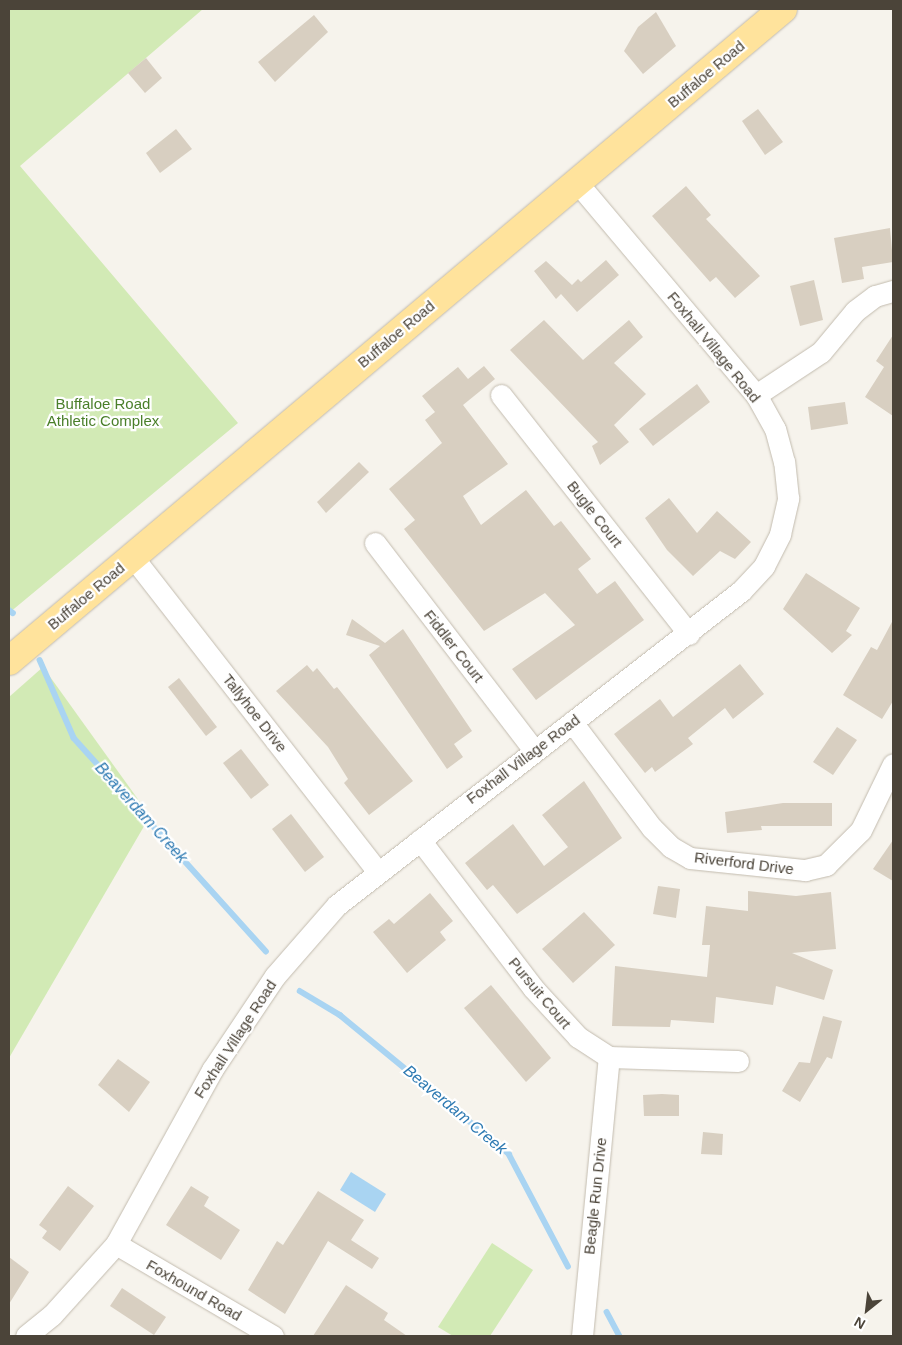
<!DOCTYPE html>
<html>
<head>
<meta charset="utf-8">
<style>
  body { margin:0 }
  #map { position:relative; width:902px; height:1345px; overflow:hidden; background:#f6f3ec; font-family:Arial,sans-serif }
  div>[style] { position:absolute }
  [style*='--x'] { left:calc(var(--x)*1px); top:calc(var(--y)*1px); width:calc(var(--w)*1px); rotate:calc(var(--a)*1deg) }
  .green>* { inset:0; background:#d2eab5 }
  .water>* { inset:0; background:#a9d4f2 }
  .stream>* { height:5.5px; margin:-2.75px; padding:0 2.75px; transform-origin:2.75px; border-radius:2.75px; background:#a9d4f2 }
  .building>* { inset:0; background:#d8cfc1 }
  .roads { filter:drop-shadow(0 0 1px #c2bbae) drop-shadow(0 0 1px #c2bbae) }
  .street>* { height:21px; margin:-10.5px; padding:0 10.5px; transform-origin:10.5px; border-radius:10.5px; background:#fff }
  .primary>* { height:28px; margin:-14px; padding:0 14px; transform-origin:14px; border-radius:14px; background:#ffe39c }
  span { translate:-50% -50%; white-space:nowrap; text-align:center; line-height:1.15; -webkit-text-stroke:4.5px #fff; paint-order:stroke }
  .street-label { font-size:15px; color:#4b4439 }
  .park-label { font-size:15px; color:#4a7f2a }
  .water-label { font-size:16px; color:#2e7ab2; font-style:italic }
  .frame { position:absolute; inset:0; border:10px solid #4b4439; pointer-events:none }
  .north { position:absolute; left:842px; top:1285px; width:50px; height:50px; -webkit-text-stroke:4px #fff; paint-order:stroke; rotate:209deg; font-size:14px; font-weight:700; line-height:20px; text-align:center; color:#4b4439 }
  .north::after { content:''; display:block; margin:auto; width:18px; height:22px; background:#4b4439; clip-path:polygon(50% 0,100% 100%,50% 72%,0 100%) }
</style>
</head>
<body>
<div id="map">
  <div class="green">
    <i style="clip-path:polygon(9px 9px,203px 9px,20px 166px,238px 423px,9px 613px)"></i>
    <i style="clip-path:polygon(43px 667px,150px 816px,9px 1058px,9px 697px)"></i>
    <i style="clip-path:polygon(492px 1243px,533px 1270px,490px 1336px,453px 1336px,438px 1327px)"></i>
  </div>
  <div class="water">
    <i style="clip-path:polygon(351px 1172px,386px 1194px,375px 1212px,340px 1190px)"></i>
  </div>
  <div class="stream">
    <i style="--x:9;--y:610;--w:5;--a:37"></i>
    <i style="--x:40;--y:660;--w:85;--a:66.4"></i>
    <i style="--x:74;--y:738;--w:287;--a:48"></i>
    <i style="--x:300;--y:991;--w:47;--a:31"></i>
    <i style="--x:340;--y:1015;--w:219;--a:39.4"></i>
    <i style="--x:509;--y:1154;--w:127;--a:62.2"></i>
    <i style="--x:607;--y:1312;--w:27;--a:62"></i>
  </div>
  <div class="building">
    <i style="clip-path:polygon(656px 12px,676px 46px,643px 74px,624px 51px,638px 27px)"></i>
    <i style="clip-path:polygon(314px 15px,328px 32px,275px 82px,258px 62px)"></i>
    <i style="clip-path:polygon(146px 58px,162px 78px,145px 93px,128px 73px)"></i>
    <i style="clip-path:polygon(758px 109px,783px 142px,765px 155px,742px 121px)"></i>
    <i style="clip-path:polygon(176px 129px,192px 149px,160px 173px,146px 153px)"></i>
    <i style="clip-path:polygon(686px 186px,711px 215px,706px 219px,760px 276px,735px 298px,716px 277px,710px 282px,652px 216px)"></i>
    <i style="clip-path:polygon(890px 228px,893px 262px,862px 267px,864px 279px,842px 283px,834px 238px)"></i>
    <i style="clip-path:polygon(606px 260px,619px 275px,577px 312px,561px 294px,556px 299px,534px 271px,546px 261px,572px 285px,578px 279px,581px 282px)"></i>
    <i style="clip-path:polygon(814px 280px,823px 320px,800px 326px,790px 286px)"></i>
    <i style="clip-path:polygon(544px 320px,583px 360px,629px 320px,643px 337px,614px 363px,646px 394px,614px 425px,629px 442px,600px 465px,592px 446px,598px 442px,510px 350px)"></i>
    <i style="clip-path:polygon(893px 335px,893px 416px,865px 397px,884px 367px,876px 361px)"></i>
    <i style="clip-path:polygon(484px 366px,495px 379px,463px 405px,508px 464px,463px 496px,481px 525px,526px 490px,554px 526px,561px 521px,591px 559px,578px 569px,597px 594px,615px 581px,644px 620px,536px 700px,512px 669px,575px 625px,545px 593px,484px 631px,404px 529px,415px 520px,389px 489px,442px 443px,425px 420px,435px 412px,422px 396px,458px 367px,468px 379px)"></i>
    <i style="clip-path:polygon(697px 384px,710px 402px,653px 446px,639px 429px)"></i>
    <i style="clip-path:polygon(845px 402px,848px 424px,811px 430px,808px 407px)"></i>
    <i style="clip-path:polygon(359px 462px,369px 472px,326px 513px,317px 502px)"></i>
    <i style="clip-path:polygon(669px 498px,697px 533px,717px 511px,751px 542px,735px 559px,720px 551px,693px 576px,667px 550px,645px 518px)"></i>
    <i style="clip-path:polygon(806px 573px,860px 608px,846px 631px,852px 635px,832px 653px,783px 609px)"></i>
    <i style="clip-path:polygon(352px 619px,385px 643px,403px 629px,472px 731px,454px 744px,463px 757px,447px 769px,369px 655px,380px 646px,346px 635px)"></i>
    <i style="clip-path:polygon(893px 620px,893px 701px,882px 719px,843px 695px,871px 647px,877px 650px)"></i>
    <i style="clip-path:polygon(740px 664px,764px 694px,733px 719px,725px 708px,688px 738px,693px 744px,655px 772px,652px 767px,645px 773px,614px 734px,660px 699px,673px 717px)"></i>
    <i style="clip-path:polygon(307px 665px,313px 672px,317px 668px,334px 689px,337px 687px,413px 781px,369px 815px,344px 783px,348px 779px,328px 747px,276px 691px)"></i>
    <i style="clip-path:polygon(179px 678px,217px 727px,206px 736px,168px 687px)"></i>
    <i style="clip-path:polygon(837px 727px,857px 740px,833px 775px,813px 762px)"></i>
    <i style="clip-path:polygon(241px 749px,269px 785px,251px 799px,223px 763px)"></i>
    <i style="clip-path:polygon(584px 781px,622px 838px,517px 914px,493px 885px,487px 890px,465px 863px,513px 824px,544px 866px,568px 847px,542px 815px)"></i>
    <i style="clip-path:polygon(783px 803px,832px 803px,832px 826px,761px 826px,762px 830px,727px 833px,725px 812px)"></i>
    <i style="clip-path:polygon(291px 814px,324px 857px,305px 872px,272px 829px)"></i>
    <i style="clip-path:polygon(893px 840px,893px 881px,873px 869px)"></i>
    <i style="clip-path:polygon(658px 886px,680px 889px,676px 918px,653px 914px)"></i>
    <i style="clip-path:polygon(748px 891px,796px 896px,831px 892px,836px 949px,792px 953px,833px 970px,824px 1000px,776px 986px,773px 1005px,716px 997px,714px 1023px,671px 1020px,670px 1027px,612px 1026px,615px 966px,707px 977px,710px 945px,702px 945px,706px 906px,748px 911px)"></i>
    <i style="clip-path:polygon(430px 893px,453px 921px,440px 932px,446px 940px,407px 973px,373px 932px,389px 919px,394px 924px)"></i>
    <i style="clip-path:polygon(584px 912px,615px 945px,573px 983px,542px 949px)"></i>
    <i style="clip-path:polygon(491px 985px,551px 1058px,526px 1082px,464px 1008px)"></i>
    <i style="clip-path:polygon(823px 1016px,842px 1021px,832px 1059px,827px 1057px,800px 1102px,782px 1091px,799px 1062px,810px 1063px)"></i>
    <i style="clip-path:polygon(118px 1059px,150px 1082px,129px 1112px,98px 1085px)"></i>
    <i style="clip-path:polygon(662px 1094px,679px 1095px,679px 1116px,644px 1116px,643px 1095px)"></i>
    <i style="clip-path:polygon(703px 1132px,723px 1134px,722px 1155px,701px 1154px)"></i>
    <i style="clip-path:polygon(68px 1186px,94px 1206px,60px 1251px,42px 1238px,47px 1231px,39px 1225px)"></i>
    <i style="clip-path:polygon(191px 1186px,209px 1197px,204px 1206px,240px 1230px,221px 1260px,166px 1225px)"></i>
    <i style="clip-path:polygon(318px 1191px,364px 1220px,351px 1240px,379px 1258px,372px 1269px,328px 1241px,285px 1314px,248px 1290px,277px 1241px,283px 1245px)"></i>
    <i style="clip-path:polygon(9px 1257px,29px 1272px,9px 1304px)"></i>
    <i style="clip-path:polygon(346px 1285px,388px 1313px,384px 1320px,407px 1336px,313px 1336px)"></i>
    <i style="clip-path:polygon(122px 1288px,166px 1317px,154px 1335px,110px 1306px)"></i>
  </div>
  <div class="roads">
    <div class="street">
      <i style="--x:501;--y:395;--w:304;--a:51.8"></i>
      <i style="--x:756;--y:395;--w:78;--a:-33.5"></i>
      <i style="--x:821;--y:352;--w:53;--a:-50.3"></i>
      <i style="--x:855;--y:311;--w:25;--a:-37"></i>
      <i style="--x:875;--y:296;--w:19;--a:-16"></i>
      <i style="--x:375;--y:543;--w:260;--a:52.5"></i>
      <i style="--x:132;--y:556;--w:399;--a:52.1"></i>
      <i style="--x:572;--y:722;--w:133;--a:53"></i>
      <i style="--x:652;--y:828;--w:27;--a:45"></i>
      <i style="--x:671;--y:847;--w:22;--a:30"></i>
      <i style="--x:690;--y:858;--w:116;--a:6"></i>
      <i style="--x:805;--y:870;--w:22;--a:-13"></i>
      <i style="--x:826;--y:865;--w:49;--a:-45"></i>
      <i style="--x:861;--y:830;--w:73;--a:-64.1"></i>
      <i style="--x:420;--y:840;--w:186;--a:52.6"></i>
      <i style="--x:533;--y:988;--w:67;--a:47.4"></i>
      <i style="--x:578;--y:1037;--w:37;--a:33"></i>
      <i style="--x:609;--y:1057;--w:129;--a:1.8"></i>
      <i style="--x:116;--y:1244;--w:182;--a:30.4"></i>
      <i style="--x:26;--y:1336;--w:33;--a:-39"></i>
      <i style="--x:52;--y:1315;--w:96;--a:-48"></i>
      <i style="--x:116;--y:1244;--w:199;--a:-61.1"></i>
      <i style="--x:212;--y:1070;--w:113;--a:-56.2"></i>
      <i style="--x:275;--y:976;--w:94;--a:-48.9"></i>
      <i style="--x:337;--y:905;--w:512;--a:-37.86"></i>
      <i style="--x:741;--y:591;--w:34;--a:-47"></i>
      <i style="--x:764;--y:566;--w:36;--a:-63"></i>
      <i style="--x:780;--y:534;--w:37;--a:-77"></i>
      <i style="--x:788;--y:498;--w:36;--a:-96"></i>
      <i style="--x:784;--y:462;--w:34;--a:-105"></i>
      <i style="--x:775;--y:429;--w:39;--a:-119"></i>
      <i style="--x:756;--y:395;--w:280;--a:-130.1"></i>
      <i style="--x:582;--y:1336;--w:280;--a:-84.5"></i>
    </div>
    <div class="primary">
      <i style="--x:9;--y:661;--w:1012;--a:-40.11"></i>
    </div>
  </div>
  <div class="street-label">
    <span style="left:706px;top:74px;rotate:-40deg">Buffaloe Road</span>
    <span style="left:396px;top:334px;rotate:-40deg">Buffaloe Road</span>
    <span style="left:714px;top:347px;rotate:51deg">Foxhall Village Road</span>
    <span style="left:595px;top:514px;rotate:52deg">Bugle Court</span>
    <span style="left:86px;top:596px;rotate:-40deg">Buffaloe Road</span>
    <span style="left:454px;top:646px;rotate:52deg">Fiddler Court</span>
    <span style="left:255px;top:713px;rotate:52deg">Tallyhoe Drive</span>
    <span style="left:523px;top:759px;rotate:-37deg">Foxhall Village Road</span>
    <span style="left:744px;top:863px;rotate:7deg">Riverford Drive</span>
    <span style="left:540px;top:993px;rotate:50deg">Pursuit Court</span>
    <span style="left:235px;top:1039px;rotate:-57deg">Foxhall Village Road</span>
    <span style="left:595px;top:1196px;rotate:-84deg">Beagle Run Drive</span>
    <span style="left:194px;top:1290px;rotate:30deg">Foxhound Road</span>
  </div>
  <div class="park-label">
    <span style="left:103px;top:412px">Buffaloe Road<br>Athletic Complex</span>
  </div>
  <div class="water-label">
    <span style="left:141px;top:813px;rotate:48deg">Beaverdam Creek</span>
    <span style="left:455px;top:1110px;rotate:40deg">Beaverdam Creek</span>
  </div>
  <div class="frame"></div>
  <div class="north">N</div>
</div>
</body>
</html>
